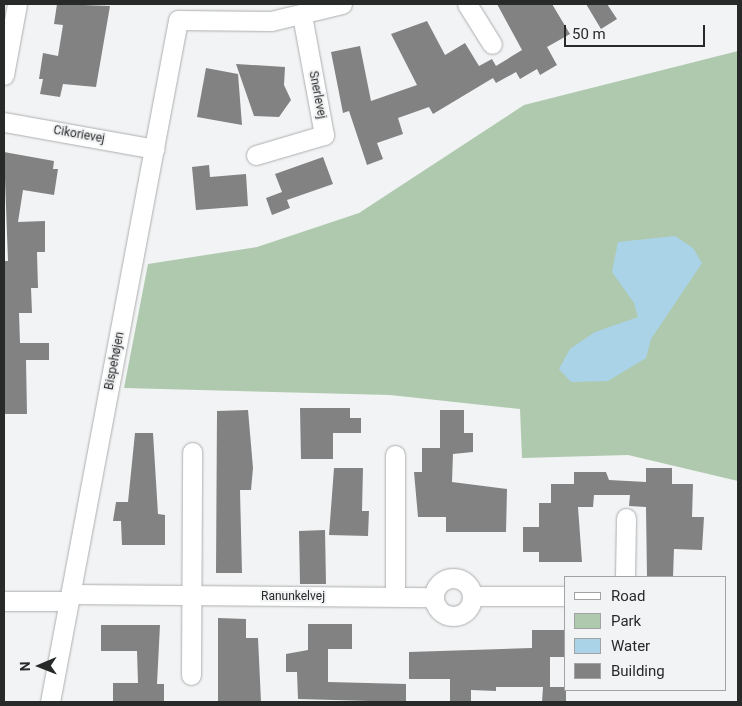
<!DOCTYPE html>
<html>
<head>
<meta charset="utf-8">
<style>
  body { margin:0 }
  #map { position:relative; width:742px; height:706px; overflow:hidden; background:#f2f3f4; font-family:Roboto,sans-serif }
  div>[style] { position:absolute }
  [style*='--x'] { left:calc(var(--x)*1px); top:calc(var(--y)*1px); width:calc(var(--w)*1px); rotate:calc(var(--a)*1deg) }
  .green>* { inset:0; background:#afc9ae }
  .water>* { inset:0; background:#aad3e8 }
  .building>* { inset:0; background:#828283 }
  .roads { filter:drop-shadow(0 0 1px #adaeaf) drop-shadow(0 0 1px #adaeaf) }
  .minor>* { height:19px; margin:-9.5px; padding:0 9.5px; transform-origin:9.5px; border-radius:9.5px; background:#fff }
  .minor>.ring { margin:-9.5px; padding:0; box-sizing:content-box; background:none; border:19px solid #fff; border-radius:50% }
  span { translate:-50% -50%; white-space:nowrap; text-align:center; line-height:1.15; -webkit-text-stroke:4px #f2f3f4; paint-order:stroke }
  .street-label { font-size:12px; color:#282929 }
  .frame { position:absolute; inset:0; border:5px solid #282929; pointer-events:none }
  .legend { position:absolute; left:564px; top:576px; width:162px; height:115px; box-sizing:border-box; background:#f2f3f4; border:1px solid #a1a2a3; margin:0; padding:6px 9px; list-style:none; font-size:15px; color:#282929 }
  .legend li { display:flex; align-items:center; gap:10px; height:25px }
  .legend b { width:25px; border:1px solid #a1a2a3 }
  .north { position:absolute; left:15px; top:641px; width:50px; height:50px; -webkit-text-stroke:4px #f2f3f4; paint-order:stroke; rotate:269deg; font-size:14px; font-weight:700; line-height:20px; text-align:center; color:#282929 }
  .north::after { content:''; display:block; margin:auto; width:18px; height:22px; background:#282929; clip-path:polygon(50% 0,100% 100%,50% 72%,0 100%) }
  .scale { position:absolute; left:564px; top:25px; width:141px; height:22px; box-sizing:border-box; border:2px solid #282929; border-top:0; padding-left:6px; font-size:15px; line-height:18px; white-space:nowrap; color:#282929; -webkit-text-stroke:4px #f2f3f4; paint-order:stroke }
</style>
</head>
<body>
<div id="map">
  <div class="green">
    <i style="clip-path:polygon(738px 51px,738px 481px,628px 455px,522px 458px,520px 409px,390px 395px,124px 388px,148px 264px,257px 247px,359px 213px,524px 105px)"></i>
  </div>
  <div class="water">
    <i style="clip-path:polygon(675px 236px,693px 248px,702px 263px,651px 339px,646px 358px,608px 381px,571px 382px,559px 369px,570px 349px,595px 332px,638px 317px,634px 303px,612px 272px,618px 242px)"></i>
  </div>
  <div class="building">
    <i style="clip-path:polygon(57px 4px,110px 6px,96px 87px,63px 84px,60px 97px,40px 94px,43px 79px,39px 79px,43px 53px,58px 56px,63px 25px,54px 24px)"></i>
    <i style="clip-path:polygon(497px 4px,552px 4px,570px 34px,547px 47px,557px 65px,540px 75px,537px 69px,520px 79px,516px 72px,496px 83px,493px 78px,433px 114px,429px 107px,398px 118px,403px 134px,377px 143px,383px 159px,367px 165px,349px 111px,343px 113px,331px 52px,360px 46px,371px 101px,417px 85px,391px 34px,427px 21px,445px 55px,465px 43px,479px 66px,492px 59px,496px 66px,522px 50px)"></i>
    <i style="clip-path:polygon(586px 4px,607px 4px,617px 19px,601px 29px)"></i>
    <i style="clip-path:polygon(236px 64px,285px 67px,284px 85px,291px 100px,279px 117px,254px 116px)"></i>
    <i style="clip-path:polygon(206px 68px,238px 74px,242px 125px,197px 117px)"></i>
    <i style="clip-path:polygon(4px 152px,54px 161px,53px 169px,58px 169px,54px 195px,23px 190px,18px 222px,45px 221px,45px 252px,37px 252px,38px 288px,31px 288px,32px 313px,19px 313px,20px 343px,49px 343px,49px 360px,26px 360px,27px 414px,4px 414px,4px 261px,8px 261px)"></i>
    <i style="clip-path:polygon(323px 157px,333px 184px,287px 200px,290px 208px,272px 215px,266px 198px,282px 192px,275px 174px)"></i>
    <i style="clip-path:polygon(209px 165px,210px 177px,246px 174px,248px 206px,196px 210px,192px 167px)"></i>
    <i style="clip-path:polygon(300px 408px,350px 408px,350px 418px,361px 418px,361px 433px,333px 433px,333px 459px,301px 459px)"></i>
    <i style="clip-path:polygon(248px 410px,253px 468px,251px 490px,240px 490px,242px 573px,216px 573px,217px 411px)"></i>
    <i style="clip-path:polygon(440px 410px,464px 410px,464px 433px,473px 433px,473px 452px,453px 454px,452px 482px,507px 489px,506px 532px,446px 532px,446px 517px,418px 517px,414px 472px,422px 472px,422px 448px,440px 448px)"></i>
    <i style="clip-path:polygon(135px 433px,153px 433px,158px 514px,165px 515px,165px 545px,122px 545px,121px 521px,113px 521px,116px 502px,128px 502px)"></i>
    <i style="clip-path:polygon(334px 468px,363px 468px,362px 511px,369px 511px,368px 536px,329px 535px)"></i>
    <i style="clip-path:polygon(646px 468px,672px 468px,672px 484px,693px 484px,692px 517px,704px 517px,702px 550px,674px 549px,673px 577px,647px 577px,646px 507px,629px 506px,630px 495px,594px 495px,593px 507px,578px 507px,582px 562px,539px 562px,539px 552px,523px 552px,523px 527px,539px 527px,539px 503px,551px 503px,551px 484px,574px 484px,574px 472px,606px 472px,609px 480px,646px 482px)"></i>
    <i style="clip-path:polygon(325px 530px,326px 584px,300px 584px,299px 531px)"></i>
    <i style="clip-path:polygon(218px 618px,246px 619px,246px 638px,258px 638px,261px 702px,218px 702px)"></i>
    <i style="clip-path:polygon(308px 624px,352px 624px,352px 649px,328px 649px,328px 682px,406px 684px,406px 702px,298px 699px,297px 672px,286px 672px,286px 654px,308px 650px)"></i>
    <i style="clip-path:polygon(101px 625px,160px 625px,157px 684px,164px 684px,164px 702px,113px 702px,113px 683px,138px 683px,137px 651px,101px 651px)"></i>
    <i style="clip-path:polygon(532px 630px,566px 630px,566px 657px,550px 657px,550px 687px,566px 687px,566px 702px,542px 702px,543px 687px,496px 687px,496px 691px,471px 690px,471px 702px,450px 702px,450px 679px,409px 679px,409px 652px,532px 648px)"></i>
  </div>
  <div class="roads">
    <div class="minor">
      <i style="--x:467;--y:4;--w:47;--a:58"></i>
      <i style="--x:4;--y:75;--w:72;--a:-79.6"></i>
      <i style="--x:4;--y:122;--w:153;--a:10.1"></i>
      <i style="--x:256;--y:155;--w:71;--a:-16.4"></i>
      <i style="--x:324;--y:135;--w:122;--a:-100.4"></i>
      <i style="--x:625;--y:577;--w:59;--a:-89"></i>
      <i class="ring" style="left:434px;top:578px;width:19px;height:19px"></i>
      <i style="--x:71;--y:594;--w:363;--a:0.5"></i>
      <i style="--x:395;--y:596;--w:141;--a:-90"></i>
      <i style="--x:472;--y:596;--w:94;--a:0"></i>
      <i style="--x:4;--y:601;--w:65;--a:0"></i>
      <i style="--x:191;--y:675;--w:223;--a:-89.7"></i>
      <i style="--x:50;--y:702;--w:694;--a:-79.37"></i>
      <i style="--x:178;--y:20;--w:93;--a:0.6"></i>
      <i style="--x:271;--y:21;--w:73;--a:-13.5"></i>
    </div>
  </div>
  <div class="street-label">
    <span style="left:317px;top:95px;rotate:79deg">Snerlevej</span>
    <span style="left:79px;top:135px;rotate:10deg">Cikorievej</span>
    <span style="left:115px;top:361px;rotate:-79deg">Bispehøjen</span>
    <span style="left:293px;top:597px">Ranunkelvej</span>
  </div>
  <div class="frame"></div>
  <ul class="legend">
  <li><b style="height:6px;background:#fff"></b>Road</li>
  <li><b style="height:14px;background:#afc9ae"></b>Park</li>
  <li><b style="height:14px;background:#aad3e8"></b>Water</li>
  <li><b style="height:14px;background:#828283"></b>Building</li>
  </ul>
  <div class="north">N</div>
  <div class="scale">50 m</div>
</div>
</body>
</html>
